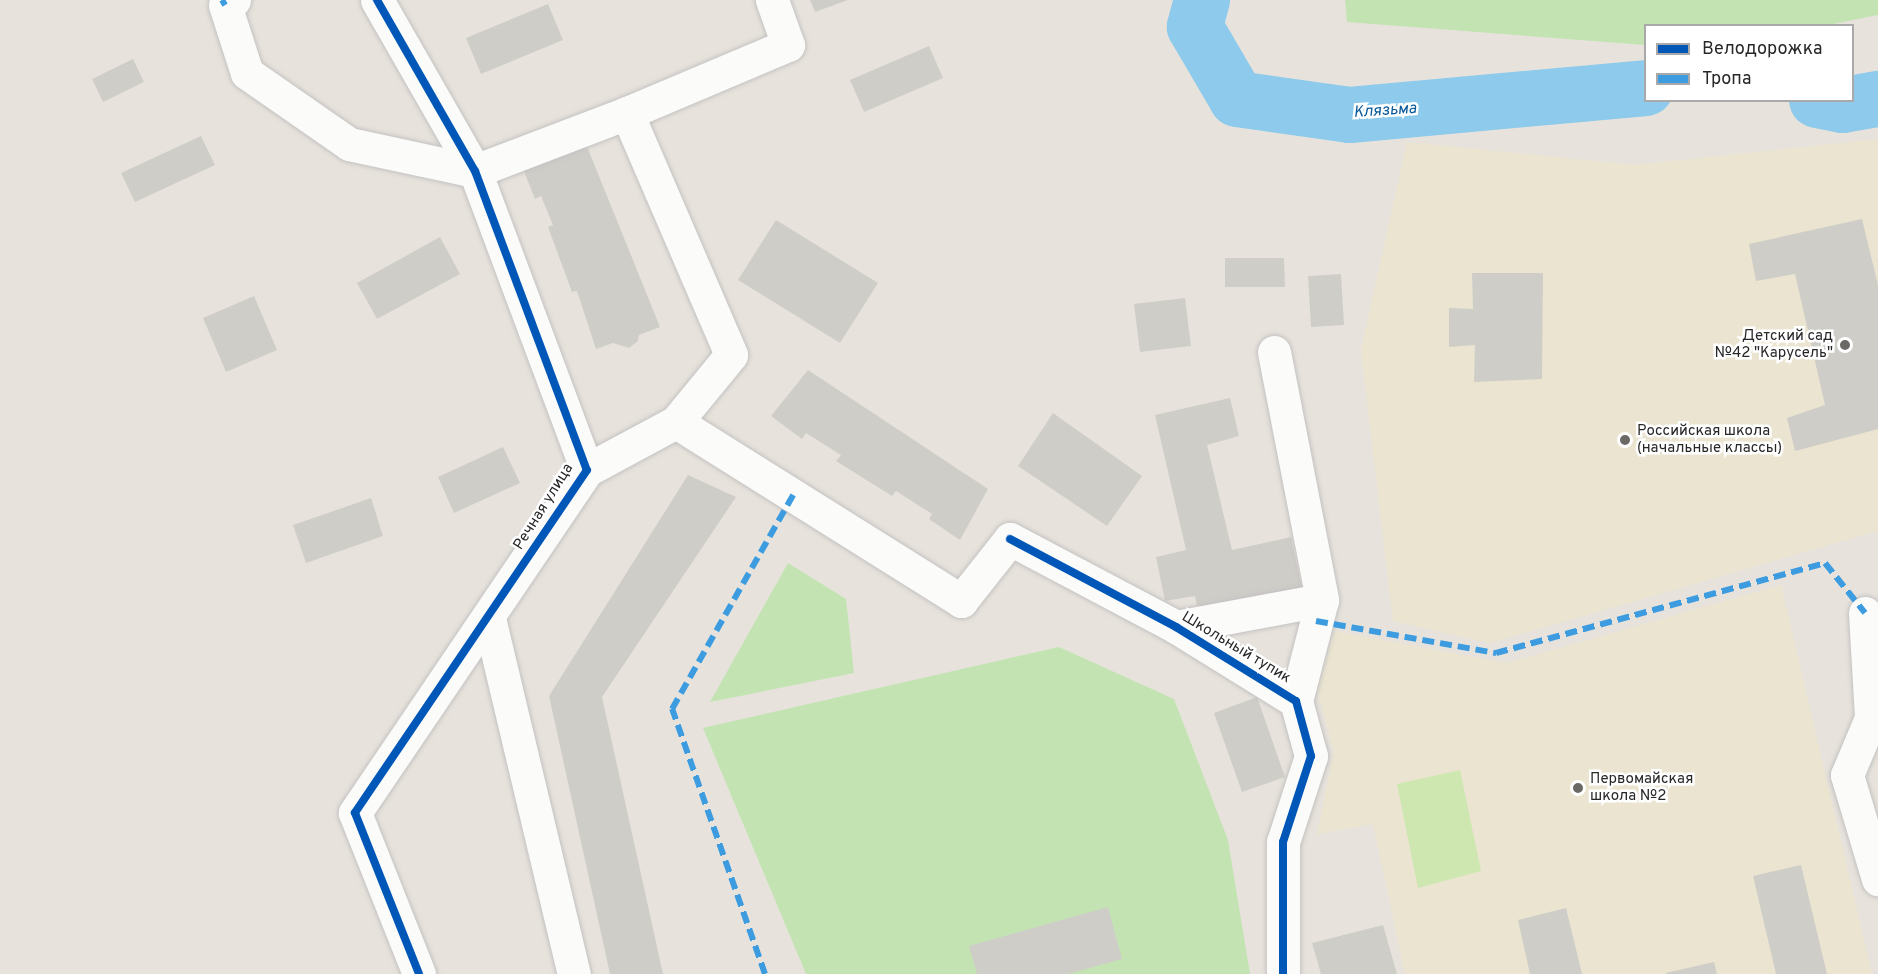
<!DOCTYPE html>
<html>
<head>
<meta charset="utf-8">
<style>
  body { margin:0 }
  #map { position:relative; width:1878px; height:974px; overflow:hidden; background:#e7e3dc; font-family:Overpass,sans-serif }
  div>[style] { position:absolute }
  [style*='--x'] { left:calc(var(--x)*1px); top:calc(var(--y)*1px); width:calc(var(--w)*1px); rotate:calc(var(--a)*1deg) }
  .education>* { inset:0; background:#eae4d0 }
  .green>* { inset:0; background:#c3e3b3 }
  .pitch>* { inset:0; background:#cee7b1 }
  .river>* { height:56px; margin:-28px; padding:0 28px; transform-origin:28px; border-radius:28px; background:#8dcaeb }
  .building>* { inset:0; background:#cfcdc8 }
  .roads { filter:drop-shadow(0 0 2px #c4c2c2) drop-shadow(0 0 2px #c4c2c2) }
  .minor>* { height:33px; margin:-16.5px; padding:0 16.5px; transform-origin:16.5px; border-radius:16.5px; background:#fbfbfa }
  .quiet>* { height:6px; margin-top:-3px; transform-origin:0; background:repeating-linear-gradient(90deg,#3d9ce0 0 12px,transparent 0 18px) }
  .cycleway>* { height:8px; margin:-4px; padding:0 4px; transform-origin:4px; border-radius:4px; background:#0057b8 }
  .dots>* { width:16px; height:16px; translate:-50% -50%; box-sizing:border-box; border:3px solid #fff; border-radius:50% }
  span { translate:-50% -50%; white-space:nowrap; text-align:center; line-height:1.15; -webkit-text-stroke:5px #fff; paint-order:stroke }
  .poi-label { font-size:15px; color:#272727 }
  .right { translate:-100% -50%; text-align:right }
  .left { translate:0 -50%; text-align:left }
  .street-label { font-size:15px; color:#272727 }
  .water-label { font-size:16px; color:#0a5999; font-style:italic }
  .legend { position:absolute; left:1644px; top:24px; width:210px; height:78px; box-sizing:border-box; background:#fff; border:2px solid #a9a9a9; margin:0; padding:8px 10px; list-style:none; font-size:18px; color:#272727 }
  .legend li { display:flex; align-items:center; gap:12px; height:30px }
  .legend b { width:30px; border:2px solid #a9a9a9 }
</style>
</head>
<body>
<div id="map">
  <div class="education">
    <i style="clip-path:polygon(1878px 139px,1878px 531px,1489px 643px,1393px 621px,1361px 350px,1407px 142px,1634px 165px)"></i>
    <i style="clip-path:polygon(1781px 585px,1872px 974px,1405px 974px,1373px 824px,1317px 834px,1334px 752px,1317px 690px,1334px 631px,1506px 663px)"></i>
  </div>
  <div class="green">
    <i style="clip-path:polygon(1345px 0,1878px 0,1878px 15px,1823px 26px,1646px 26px,1645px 45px,1347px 22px)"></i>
    <i style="clip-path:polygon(788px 563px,846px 599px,854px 673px,710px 702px)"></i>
    <i style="clip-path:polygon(1059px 647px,1174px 699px,1228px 840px,1250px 974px,806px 974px,703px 728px)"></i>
  </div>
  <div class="pitch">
    <i style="clip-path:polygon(1460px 770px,1481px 871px,1418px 888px,1397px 784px)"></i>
  </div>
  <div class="river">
    <i style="--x:1202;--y:0;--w:28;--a:105"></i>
    <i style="--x:1195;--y:27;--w:83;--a:59.7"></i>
    <i style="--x:1237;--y:99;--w:114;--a:8.1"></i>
    <i style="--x:1350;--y:115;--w:297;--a:-5.2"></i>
    <i style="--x:1817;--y:100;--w:26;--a:11"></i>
    <i style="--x:1843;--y:105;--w:36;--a:-10"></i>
  </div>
  <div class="building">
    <i style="clip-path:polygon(810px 0,848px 0,815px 12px)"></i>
    <i style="clip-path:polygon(548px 4px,563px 40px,481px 74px,466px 38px)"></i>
    <i style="clip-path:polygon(929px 46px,943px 78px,864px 112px,850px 80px)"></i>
    <i style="clip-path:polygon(133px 59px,144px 82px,103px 102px,92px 79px)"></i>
    <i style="clip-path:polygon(201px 136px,215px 165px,135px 202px,121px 173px)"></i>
    <i style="clip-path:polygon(586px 144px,660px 327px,639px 335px,638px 341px,629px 348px,613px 343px,596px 349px,577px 291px,572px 292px,548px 227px,553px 225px,541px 196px,535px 199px,523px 169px)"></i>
    <i style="clip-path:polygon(1862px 219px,1878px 285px,1878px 429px,1795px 451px,1787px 418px,1825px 405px,1795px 274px,1756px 281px,1749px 244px)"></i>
    <i style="clip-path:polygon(776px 220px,878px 283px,840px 343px,738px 280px)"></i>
    <i style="clip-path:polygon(440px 237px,460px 274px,377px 319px,357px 283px)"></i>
    <i style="clip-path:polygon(1225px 258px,1284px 258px,1285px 287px,1225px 287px)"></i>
    <i style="clip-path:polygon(1472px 273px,1543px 273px,1542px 379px,1474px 382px,1475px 345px,1449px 347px,1449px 308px,1473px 309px)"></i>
    <i style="clip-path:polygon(1341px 274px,1344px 325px,1311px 327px,1308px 276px)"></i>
    <i style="clip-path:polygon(254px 296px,277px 350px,226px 372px,203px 318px)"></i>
    <i style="clip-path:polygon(1185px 298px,1191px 346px,1140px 352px,1134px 304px)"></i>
    <i style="clip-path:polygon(808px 370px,988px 489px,960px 540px,929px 519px,932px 514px,896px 491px,892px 496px,836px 461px,841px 455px,806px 433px,802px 439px,771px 416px)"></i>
    <i style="clip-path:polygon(1230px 398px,1239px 436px,1207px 445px,1232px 550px,1291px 537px,1303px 593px,1199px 616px,1195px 596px,1165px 601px,1156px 557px,1186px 550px,1155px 415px)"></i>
    <i style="clip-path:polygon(1053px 413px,1142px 476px,1107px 526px,1018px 466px)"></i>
    <i style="clip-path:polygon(503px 447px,520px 483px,454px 513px,438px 477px)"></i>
    <i style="clip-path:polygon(688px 475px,736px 497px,602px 697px,663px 974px,610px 974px,549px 696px)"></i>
    <i style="clip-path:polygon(371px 498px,383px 536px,306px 563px,293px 525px)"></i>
    <i style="clip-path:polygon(1257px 697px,1285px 777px,1242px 792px,1214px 713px)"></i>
    <i style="clip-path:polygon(1801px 865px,1827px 974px,1776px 974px,1753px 876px)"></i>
    <i style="clip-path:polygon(1108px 907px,1122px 959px,1068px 974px,977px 974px,969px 946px)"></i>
    <i style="clip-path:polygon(1566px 908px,1582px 974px,1530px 974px,1518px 920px)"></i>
    <i style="clip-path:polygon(1383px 925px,1397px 974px,1321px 974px,1312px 943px)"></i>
    <i style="clip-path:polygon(1714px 962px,1717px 974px,1667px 974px,1666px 973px)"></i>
  </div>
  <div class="roads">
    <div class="minor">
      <i style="--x:234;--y:0;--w:10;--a:151"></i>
      <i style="--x:225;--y:5;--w:71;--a:72.1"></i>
      <i style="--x:247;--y:73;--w:124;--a:34.8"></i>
      <i style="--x:349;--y:144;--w:129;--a:12.1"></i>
      <i style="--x:475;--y:171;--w:163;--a:-20.9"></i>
      <i style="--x:627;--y:113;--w:263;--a:66.7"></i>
      <i style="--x:731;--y:355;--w:87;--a:129.4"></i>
      <i style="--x:676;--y:422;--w:101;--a:151.7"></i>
      <i style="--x:377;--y:0;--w:197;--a:60.2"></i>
      <i style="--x:475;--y:171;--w:319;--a:69.5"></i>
      <i style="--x:587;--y:470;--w:414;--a:124.1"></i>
      <i style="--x:355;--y:813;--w:173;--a:68.3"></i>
      <i style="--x:627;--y:113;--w:175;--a:-22.9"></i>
      <i style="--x:788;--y:45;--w:48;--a:-109.6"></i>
      <i style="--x:1274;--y:352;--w:253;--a:79"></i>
      <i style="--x:1322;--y:600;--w:104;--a:104.4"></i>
      <i style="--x:676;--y:422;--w:337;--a:32.1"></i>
      <i style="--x:961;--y:601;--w:79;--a:-51.7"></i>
      <i style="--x:1010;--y:539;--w:188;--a:27.9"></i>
      <i style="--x:1176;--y:627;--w:141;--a:31.7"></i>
      <i style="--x:1296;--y:701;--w:57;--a:74.7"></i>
      <i style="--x:1311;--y:756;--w:90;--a:108"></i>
      <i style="--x:1283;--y:842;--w:132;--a:90"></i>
      <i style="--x:1865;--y:613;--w:105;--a:86.7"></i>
      <i style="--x:1871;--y:718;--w:62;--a:112.8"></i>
      <i style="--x:1847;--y:775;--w:109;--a:73.4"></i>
      <i style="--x:489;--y:618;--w:366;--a:76.6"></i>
      <i style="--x:1176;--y:627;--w:148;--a:-10.5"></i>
    </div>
  </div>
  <div class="quiet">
    <i style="--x:222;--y:0;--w:6;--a:59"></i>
    <i style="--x:1316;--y:621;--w:183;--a:10.1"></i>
    <i style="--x:1496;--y:653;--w:341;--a:-15.3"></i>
    <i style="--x:1825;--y:563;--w:64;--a:51.3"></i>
    <i style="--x:765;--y:974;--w:281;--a:-109.3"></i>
    <i style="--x:672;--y:709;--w:248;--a:-60.5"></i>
  </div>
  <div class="cycleway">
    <i style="--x:377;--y:0;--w:197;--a:60.2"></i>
    <i style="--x:475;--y:171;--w:319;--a:69.5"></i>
    <i style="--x:587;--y:470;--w:414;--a:124.1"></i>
    <i style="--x:355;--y:813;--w:173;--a:68.3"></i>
    <i style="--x:1010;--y:539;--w:188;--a:27.9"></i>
    <i style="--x:1176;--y:627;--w:141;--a:31.7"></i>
    <i style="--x:1296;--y:701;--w:57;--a:74.7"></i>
    <i style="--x:1311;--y:756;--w:90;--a:108"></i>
    <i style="--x:1283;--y:842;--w:132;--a:90"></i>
  </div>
  <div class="dots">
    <i style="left:1845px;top:345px;background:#6a6966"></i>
    <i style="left:1625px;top:440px;background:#6a6966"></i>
    <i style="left:1578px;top:788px;background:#6a6966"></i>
  </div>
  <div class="poi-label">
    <span class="right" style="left:1833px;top:345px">Детский сад<br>№42 "Карусель"</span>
    <span class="left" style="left:1637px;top:440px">Российская школа<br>(начальные классы)</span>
    <span class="left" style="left:1590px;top:788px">Первомайская<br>школа №2</span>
  </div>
  <div class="street-label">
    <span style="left:544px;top:507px;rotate:-58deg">Речная улица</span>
    <span style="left:1236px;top:648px;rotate:31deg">Школьный тупик</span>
  </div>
  <div class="water-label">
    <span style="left:1385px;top:111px;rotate:-4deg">Клязьма</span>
  </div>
  <ul class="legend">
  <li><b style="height:8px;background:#0057b8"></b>Велодорожка</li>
  <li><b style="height:8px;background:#3d9ce0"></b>Тропа</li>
  </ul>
</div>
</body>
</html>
